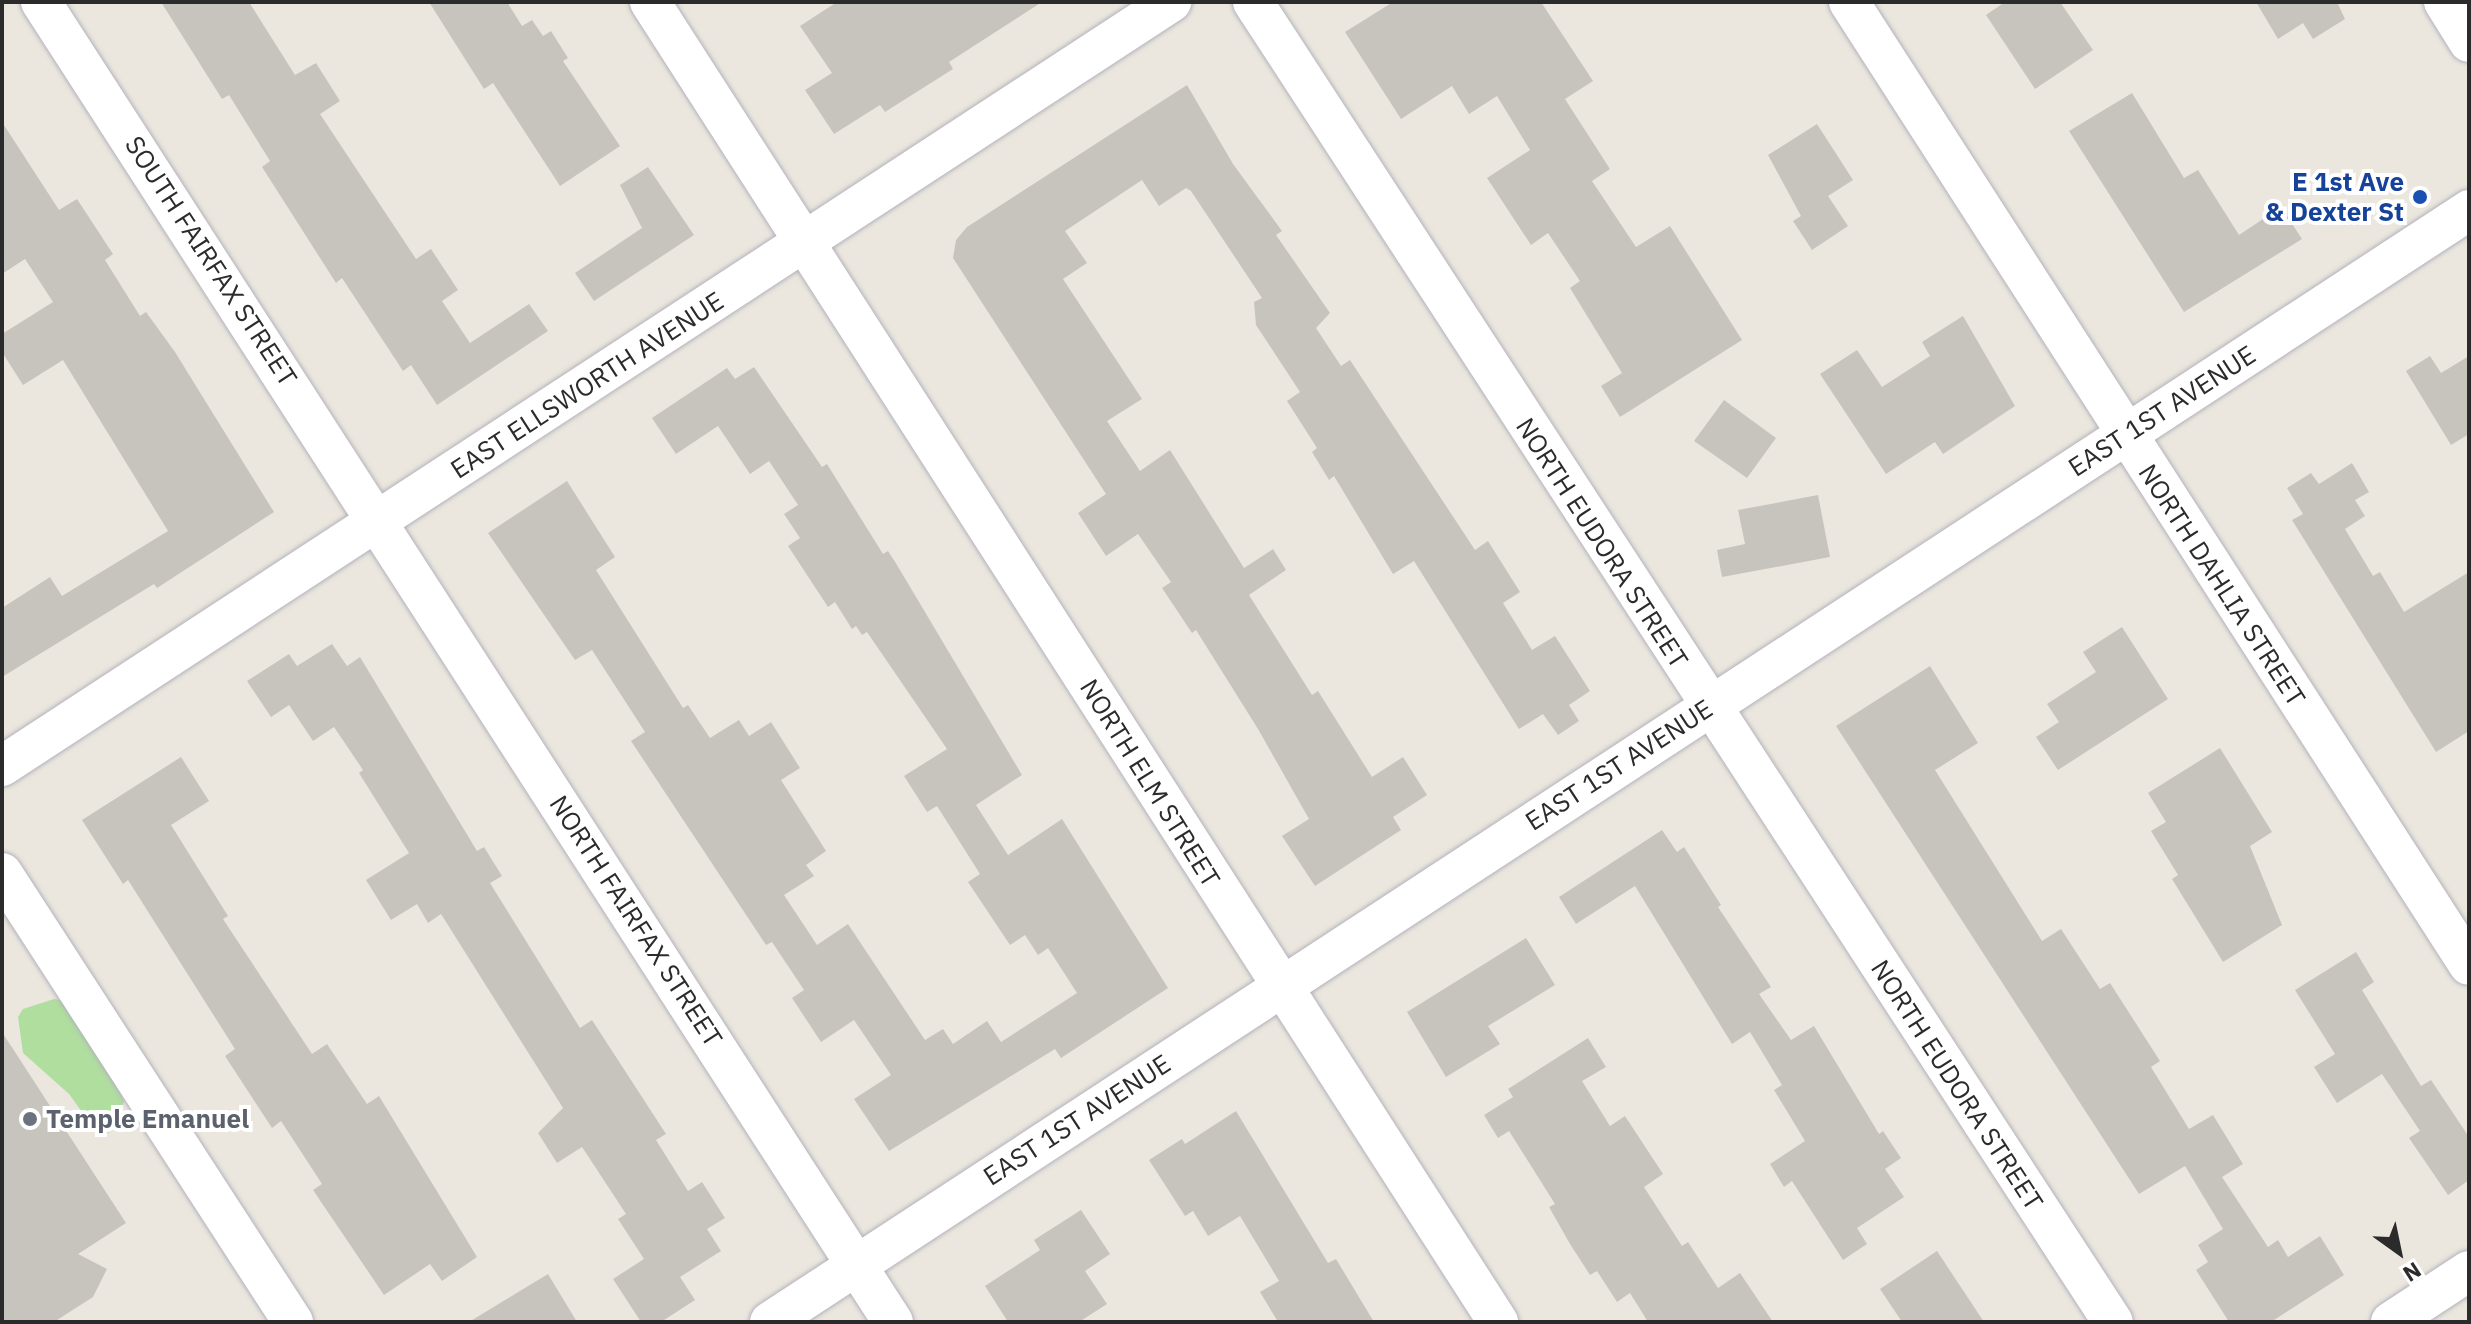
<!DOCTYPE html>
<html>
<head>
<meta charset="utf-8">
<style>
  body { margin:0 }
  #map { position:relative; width:2471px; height:1324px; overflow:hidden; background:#ece7de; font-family:"IBM Plex Sans",sans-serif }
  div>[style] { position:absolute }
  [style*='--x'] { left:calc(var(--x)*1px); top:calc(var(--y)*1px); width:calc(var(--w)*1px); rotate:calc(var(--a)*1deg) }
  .green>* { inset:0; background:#b0de9f }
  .building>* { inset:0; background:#c7c4be }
  .roads { filter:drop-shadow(0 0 2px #b2b3bd) drop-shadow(0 0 2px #b2b3bd) }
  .minor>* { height:40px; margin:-20px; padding:0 20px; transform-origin:20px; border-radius:20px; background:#fff }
  .dots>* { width:22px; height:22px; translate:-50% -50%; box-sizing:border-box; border:4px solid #fff; border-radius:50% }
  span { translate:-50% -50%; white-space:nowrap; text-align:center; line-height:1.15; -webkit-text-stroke:8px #fff; paint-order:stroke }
  .transit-label { font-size:26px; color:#164399; font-weight:700 }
  .right { translate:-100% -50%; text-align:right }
  .street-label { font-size:26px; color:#2b2b2b }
  .worship-label { font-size:26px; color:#5b616d; font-weight:700 }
  .left { translate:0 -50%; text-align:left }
  .frame { position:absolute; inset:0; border:4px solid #2b2b2b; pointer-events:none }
  .north { position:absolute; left:2359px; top:1212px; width:80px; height:80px; -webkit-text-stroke:6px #fff; paint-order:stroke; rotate:147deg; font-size:22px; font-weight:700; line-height:32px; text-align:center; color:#2b2b2b }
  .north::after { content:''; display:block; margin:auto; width:28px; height:36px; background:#2b2b2b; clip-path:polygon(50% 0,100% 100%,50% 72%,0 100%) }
</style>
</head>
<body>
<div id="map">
  <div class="green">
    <i style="clip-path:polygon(54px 999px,65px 1001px,97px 1046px,124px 1101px,117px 1128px,106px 1134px,95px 1130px,69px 1094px,23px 1053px,18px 1017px,23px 1009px)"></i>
  </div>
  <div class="building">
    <i style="clip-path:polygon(161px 2px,249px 2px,295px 75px,316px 63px,340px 101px,320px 114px,416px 259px,431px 249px,458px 290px,442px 301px,470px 343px,529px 304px,548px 331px,437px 405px,411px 365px,403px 371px,342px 278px,336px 283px,262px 167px,270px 161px,229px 95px,222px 99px)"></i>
    <i style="clip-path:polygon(429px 2px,507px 2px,522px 26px,532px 20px,543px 36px,551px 31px,568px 58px,563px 61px,620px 146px,560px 186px,493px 83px,484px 89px)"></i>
    <i style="clip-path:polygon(837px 2px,1042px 2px,949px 62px,953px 69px,885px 112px,880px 105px,834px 134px,805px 90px,832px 73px,800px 26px)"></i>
    <i style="clip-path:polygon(1393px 2px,1541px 2px,1593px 81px,1565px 99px,1610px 169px,1592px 181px,1636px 247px,1670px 226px,1742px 340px,1620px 417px,1601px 386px,1622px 373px,1570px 288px,1580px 281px,1548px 233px,1531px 245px,1487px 178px,1530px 150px,1497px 96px,1469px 114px,1452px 86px,1401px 119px,1345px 32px)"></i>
    <i style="clip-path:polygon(2005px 2px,2060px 2px,2093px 50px,2035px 89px,1986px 15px)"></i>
    <i style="clip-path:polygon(2256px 2px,2337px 2px,2345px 19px,2313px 39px,2303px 23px,2278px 39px)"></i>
    <i style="clip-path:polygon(1187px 85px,1233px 164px,1282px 231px,1276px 235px,1330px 313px,1316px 328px,1341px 366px,1350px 360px,1475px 550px,1488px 541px,1520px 592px,1503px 603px,1532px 650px,1555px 636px,1590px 691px,1569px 705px,1579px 721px,1558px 735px,1543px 714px,1519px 729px,1414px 561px,1393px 574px,1334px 476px,1329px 480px,1312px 452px,1317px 448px,1287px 401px,1300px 392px,1256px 325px,1254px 302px,1262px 298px,1191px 191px,1186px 188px,1159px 206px,1142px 180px,1065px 231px,1087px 263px,1063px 279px,1142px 399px,1107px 421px,1140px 471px,1170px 450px,1244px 568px,1273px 549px,1286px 570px,1249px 595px,1312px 695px,1318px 691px,1372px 777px,1403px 757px,1427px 795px,1393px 817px,1401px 830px,1315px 886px,1282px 836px,1309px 819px,1258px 729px,1196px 630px,1192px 633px,1162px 588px,1171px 582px,1138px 534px,1106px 556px,1078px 513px,1106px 494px,953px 258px,956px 240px,967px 227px)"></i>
    <i style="clip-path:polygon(2132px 93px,2184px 178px,2198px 170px,2239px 235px,2281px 207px,2302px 239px,2184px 312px,2069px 131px)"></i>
    <i style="clip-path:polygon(2px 122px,59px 210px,77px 199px,113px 254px,105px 260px,140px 316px,146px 312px,175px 352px,274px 512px,157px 588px,154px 584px,2px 677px,2px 608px,50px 577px,62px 596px,168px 531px,63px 360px,23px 385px,2px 352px,2px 334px,53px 302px,25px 259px,2px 274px)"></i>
    <i style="clip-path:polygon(1817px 124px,1853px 180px,1828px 196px,1848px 226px,1812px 250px,1793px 221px,1801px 216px,1768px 155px)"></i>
    <i style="clip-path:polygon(648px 167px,694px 235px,594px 301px,575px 273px,642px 228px,620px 185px)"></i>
    <i style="clip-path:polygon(1963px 316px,2015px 406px,1943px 454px,1935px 442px,1886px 474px,1820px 374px,1857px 350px,1882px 387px,1930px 356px,1922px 342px)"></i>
    <i style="clip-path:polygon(2430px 356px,2441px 373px,2469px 356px,2469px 434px,2451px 445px,2406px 371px)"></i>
    <i style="clip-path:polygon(754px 367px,822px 467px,827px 464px,883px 554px,888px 551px,897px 565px,1022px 775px,976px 805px,1008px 855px,1062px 819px,1168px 988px,1061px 1058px,1055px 1049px,889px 1151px,854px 1099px,891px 1075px,854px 1020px,821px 1042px,792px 998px,804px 990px,772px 942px,766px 945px,631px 741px,645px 732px,592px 650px,575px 660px,488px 533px,567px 481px,615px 557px,596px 570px,683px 708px,688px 705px,710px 738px,739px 720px,749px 736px,771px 722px,800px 768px,781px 780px,826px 851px,806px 865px,814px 876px,784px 895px,817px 945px,848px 924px,925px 1040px,943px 1029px,953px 1044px,987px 1021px,1001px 1042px,1077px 993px,1048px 948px,1038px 955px,1025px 935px,1010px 945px,968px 882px,980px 874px,937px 806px,927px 812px,904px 776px,947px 749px,867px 632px,862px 635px,856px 626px,852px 629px,835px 602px,828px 607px,788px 546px,800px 538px,784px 514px,798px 505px,769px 461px,750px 474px,718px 426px,676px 454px,652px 418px,727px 368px,735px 379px)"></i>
    <i style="clip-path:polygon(1724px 400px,1776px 438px,1747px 478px,1694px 441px)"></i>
    <i style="clip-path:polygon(2352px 463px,2369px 492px,2355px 500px,2365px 516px,2345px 529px,2373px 576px,2380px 572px,2404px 612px,2469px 572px,2469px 731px,2436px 752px,2292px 520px,2303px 514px,2287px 488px,2311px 473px,2319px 484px)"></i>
    <i style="clip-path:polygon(1818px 495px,1830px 557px,1722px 577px,1717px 550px,1745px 544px,1738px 510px)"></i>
    <i style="clip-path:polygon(2122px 627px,2168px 699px,2058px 770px,2036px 737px,2059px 722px,2047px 704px,2096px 672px,2083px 652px)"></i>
    <i style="clip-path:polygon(332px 644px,347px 666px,360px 657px,477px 851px,484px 847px,502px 876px,490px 883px,580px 1028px,592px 1020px,666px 1134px,656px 1140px,688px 1191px,702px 1182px,725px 1218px,707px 1229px,721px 1251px,680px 1277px,695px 1300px,661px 1322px,641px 1322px,613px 1279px,644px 1259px,618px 1219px,626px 1214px,582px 1147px,557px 1163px,538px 1133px,563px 1108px,441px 914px,428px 923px,417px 904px,391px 920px,366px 880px,409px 853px,359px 773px,363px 770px,334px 727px,313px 741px,289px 705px,271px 717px,247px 681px,289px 654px,297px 666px)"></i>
    <i style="clip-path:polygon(1930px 666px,1978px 743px,1935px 770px,2042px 941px,2061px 929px,2100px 989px,2110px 983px,2160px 1061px,2151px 1067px,2189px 1129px,2213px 1115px,2243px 1164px,2222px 1177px,2268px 1247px,2278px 1240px,2288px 1257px,2320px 1236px,2344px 1275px,2271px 1322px,2229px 1322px,2196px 1270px,2208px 1262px,2198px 1245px,2223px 1229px,2185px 1166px,2139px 1194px,1836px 726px)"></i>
    <i style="clip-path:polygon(2220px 748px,2272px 832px,2250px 846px,2282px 925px,2223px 962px,2172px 879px,2178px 875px,2151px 831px,2166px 822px,2148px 793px)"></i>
    <i style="clip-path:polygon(181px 757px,209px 801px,171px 825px,228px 916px,223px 919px,312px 1054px,327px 1044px,367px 1104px,379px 1096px,477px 1257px,442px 1281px,430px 1264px,384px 1295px,313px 1190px,322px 1184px,281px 1121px,272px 1128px,225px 1056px,235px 1049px,128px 880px,123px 884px,82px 820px)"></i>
    <i style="clip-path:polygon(1662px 830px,1677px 852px,1684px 847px,1721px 905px,1718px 907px,1771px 987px,1759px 994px,1791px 1040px,1814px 1026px,1879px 1134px,1883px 1131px,1901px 1158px,1885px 1169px,1904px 1197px,1857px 1228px,1867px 1244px,1843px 1260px,1792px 1181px,1784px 1187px,1770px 1164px,1805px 1141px,1774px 1090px,1782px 1085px,1750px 1032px,1732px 1044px,1635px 886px,1576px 924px,1559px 897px)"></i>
    <i style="clip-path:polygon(1526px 938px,1555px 985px,1488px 1026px,1500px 1044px,1446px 1077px,1407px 1012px)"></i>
    <i style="clip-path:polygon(2356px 952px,2374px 982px,2362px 990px,2421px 1086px,2431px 1080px,2469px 1137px,2469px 1180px,2448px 1195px,2409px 1138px,2420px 1131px,2382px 1074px,2337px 1103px,2314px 1067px,2335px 1054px,2295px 990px)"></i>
    <i style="clip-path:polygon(2px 1032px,126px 1223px,78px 1254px,107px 1269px,93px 1297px,54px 1322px,2px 1322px)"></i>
    <i style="clip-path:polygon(1588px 1038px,1606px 1067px,1582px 1081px,1610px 1126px,1625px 1116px,1663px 1174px,1644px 1187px,1682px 1246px,1688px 1242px,1718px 1288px,1740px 1273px,1773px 1322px,1648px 1322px,1630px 1293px,1617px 1302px,1597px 1271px,1590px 1275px,1570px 1244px,1549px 1207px,1555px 1204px,1509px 1131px,1498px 1138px,1484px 1115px,1513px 1097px,1508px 1089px)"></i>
    <i style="clip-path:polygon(1236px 1111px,1328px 1263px,1336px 1259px,1374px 1322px,1278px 1322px,1260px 1292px,1279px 1281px,1240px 1216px,1208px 1236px,1193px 1211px,1185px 1216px,1149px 1160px,1182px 1139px,1185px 1144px)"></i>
    <i style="clip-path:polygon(1081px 1210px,1110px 1254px,1085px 1271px,1107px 1304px,1079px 1322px,1008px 1322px,985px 1286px,1040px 1250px,1034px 1240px)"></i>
    <i style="clip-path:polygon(1937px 1251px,1984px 1322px,1902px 1322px,1880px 1289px)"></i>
    <i style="clip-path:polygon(548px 1274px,577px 1322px,469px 1322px)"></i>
  </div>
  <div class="roads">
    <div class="minor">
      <i style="--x:41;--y:2;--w:1571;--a:57.16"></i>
      <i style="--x:650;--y:2;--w:1569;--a:57.28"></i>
      <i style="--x:1253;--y:2;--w:1575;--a:56.92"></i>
      <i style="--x:1849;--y:2;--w:1145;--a:57.23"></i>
      <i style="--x:2444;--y:2;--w:47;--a:58"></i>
      <i style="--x:2;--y:766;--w:1397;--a:-33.17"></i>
      <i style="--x:2;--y:873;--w:535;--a:57.05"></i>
      <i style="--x:770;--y:1322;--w:2031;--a:-33.2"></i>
      <i style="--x:2391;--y:1322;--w:93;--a:-33.2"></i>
    </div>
  </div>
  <div class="dots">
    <i style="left:2420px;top:197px;background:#1a4fb4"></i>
    <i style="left:30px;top:1119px;background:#6b7280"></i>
  </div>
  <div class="transit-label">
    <span class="right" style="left:2404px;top:197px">E 1st Ave<br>&amp; Dexter St</span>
  </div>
  <div class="street-label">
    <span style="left:211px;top:261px;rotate:57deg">SOUTH FAIRFAX STREET</span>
    <span style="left:587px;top:385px;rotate:-33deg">EAST ELLSWORTH AVENUE</span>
    <span style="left:2162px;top:411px;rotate:-33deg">EAST 1ST AVENUE</span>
    <span style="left:1602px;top:543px;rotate:57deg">NORTH EUDORA STREET</span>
    <span style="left:2222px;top:585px;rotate:57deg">NORTH DAHLIA STREET</span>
    <span style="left:1619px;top:765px;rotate:-33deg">EAST 1ST AVENUE</span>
    <span style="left:1150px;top:783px;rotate:58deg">NORTH ELM STREET</span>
    <span style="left:636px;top:921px;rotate:57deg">NORTH FAIRFAX STREET</span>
    <span style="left:1957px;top:1085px;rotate:57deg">NORTH EUDORA STREET</span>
    <span style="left:1077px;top:1120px;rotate:-33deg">EAST 1ST AVENUE</span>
  </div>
  <div class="worship-label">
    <span class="left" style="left:46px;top:1119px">Temple Emanuel</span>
  </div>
  <div class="frame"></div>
  <div class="north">N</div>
</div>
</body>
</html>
